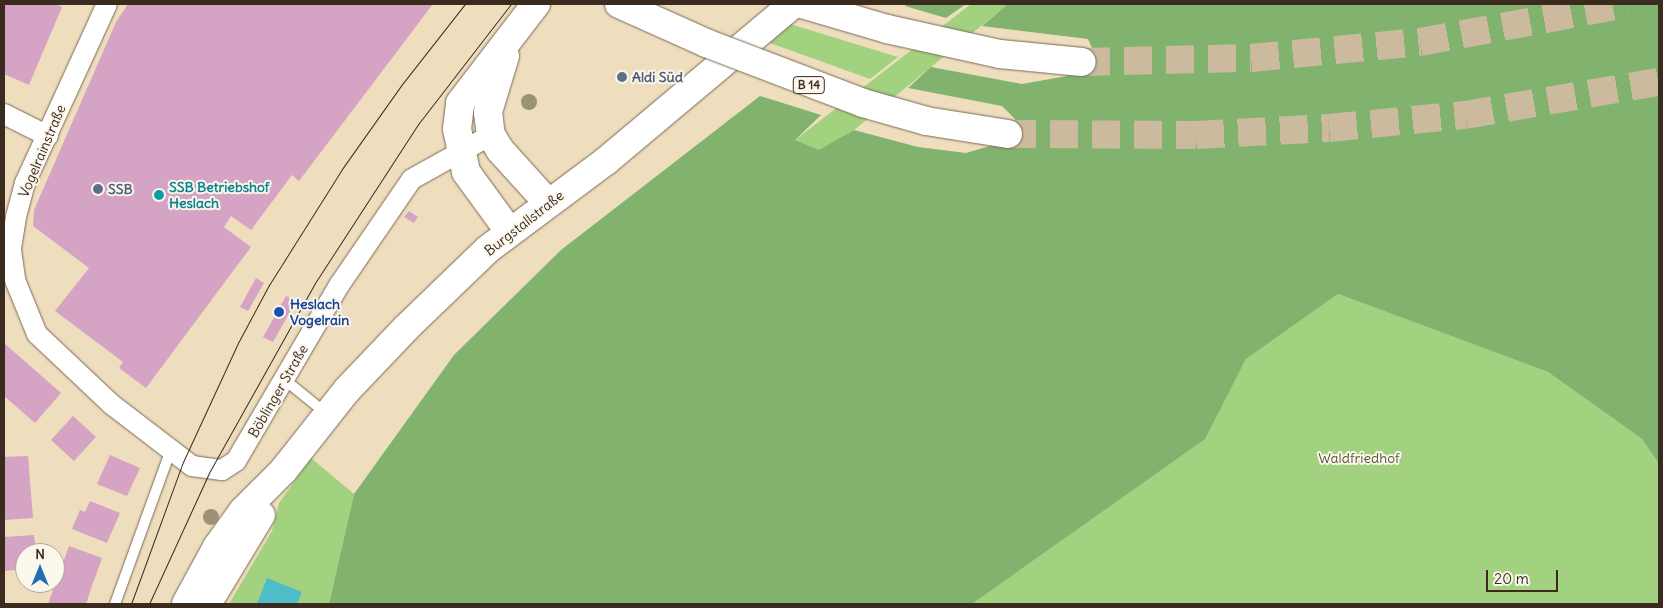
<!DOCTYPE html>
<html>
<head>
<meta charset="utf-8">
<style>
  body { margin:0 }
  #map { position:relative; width:1663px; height:608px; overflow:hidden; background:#efdebe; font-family:Delius,sans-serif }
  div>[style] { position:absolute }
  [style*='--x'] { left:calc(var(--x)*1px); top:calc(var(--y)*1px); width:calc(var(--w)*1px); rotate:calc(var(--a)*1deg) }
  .green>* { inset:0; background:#a2d17f }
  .forest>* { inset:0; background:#81b36e }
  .water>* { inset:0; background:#4fbcc9 }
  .building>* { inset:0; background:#d5a3c4 }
  .highway-tunnel>* { height:28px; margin-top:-14px; transform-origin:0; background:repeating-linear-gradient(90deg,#cbba9e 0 28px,transparent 0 42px) }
  .roads { filter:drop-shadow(0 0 1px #7a6956) drop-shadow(0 0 1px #7a6956) }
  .lane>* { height:10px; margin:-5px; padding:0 5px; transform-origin:5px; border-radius:5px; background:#fff }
  .street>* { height:20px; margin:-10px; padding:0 10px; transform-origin:10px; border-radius:10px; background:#fff }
  .secondary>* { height:28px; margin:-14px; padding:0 14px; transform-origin:14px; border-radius:14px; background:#fff }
  .highway>* { height:28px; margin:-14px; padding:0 14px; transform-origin:14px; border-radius:14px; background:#fff }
  .tram>* { height:1px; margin:-0.5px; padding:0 0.5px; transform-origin:0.5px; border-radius:0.5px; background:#3b2a1e }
  .bridges { filter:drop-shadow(0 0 1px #7a6956) drop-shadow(0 0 1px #7a6956) }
  .highway-bridge>* { height:28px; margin:-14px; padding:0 14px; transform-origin:14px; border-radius:14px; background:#fff }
  .trees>* { width:16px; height:16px; margin:-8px; border-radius:50%; background:#9a9273 }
  .dots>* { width:14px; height:14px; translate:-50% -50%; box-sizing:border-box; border:2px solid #fbf7ec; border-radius:50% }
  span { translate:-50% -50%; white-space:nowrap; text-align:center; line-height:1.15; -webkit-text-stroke:4px #fbf7ec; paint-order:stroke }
  .shield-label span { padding:1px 4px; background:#fbf7ec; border:1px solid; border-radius:4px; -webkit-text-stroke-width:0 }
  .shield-label { font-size:12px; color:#3b2a1e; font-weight:700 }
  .service-label { font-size:14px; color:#4e5e75; font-weight:700 }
  .left { translate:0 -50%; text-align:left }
  .street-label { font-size:14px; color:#3b2a1e }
  .culture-label { font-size:14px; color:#0d838f; font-weight:700 }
  .transit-label { font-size:14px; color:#164399; font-weight:700 }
  .park-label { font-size:14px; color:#555436 }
  .frame { position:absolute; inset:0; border:5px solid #3b2a1e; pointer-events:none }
  .north { position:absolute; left:15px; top:543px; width:50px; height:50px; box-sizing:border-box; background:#fbf7ec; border:1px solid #aea59a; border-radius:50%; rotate:0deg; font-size:14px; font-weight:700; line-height:20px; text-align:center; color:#3b2a1e }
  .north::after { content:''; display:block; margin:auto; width:18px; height:22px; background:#1f6fb2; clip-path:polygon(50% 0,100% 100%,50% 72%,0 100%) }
  .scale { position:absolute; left:1486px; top:570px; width:72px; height:22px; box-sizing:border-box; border:2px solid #3b2a1e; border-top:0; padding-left:6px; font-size:15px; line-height:18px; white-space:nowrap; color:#3b2a1e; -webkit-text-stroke:4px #fbf7ec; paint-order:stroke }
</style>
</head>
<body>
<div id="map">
  <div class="green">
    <i style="clip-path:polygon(971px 4px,1008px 4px,854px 130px,819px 151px,795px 140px)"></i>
    <i style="clip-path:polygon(790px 24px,898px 57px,870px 79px,770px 43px)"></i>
    <i style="clip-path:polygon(1338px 294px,1548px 372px,1642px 439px,1659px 464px,1659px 604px,972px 604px,1204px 439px,1246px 359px)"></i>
    <i style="clip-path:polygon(311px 458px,354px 494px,329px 604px,229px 604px,272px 531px,279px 503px)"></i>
  </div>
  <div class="forest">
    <i style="clip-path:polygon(908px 4px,966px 4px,946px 18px,905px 6px)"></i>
    <i style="clip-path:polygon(1008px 4px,1659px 4px,1659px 464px,1642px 439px,1548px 372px,1338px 294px,1246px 359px,1205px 439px,972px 604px,329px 604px,354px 494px,454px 355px,561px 250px,760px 96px,821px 115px,795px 140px,819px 150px,854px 130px,918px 147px,966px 153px,1003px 142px,1014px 130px,1015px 119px,1002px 106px,908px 88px,931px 67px,1022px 84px,1067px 76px,1090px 60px,1092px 48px,1088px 39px,982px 26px)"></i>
  </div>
  <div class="water">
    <i style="clip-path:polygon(267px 578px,302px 592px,297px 604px,257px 604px)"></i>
  </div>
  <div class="building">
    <i style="clip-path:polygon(4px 4px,55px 4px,62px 7px,29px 85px,4px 74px)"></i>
    <i style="clip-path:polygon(128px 4px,433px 4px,299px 181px,292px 175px,251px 230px,231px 216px,224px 227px,251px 247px,146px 388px,119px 368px,123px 362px,55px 311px,89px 268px,33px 226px,34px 210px,116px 22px)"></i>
    <i style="clip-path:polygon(409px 211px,418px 217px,414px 223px,404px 217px)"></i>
    <i style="clip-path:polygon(256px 278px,264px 283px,248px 311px,240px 307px)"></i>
    <i style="clip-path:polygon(286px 296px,296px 301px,273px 342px,263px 337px)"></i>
    <i style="clip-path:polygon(4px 343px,61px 393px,35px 423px,4px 396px)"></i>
    <i style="clip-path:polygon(73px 416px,96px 437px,74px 461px,51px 440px)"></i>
    <i style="clip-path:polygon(110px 455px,140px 468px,127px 496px,97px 484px)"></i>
    <i style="clip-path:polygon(28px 456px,33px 518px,4px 520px,4px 457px)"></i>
    <i style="clip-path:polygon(90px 501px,120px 513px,107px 543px,72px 529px,80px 510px,85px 512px)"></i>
    <i style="clip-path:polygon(34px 535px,36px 553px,25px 553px,25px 569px,4px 571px,4px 537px)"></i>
    <i style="clip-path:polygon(69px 546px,102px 558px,91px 589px,86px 604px,48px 604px)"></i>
  </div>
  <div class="highway-tunnel">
    <i style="--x:1082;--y:62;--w:169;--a:-1.4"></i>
    <i style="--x:1251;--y:58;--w:170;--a:-5.4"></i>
    <i style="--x:1420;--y:42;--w:210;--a:-10.4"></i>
    <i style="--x:1008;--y:134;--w:188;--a:0.3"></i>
    <i style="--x:1196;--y:135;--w:133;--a:-3"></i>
    <i style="--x:1329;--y:128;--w:137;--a:-5.5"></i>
    <i style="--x:1465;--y:115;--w:197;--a:-9.7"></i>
  </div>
  <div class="roads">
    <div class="lane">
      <i style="--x:285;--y:380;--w:54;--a:39"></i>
      <i style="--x:115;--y:604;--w:162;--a:-70.1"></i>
    </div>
    <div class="street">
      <i style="--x:107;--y:4;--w:197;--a:114.6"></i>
      <i style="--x:25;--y:183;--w:35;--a:105"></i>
      <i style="--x:16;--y:217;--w:33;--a:99"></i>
      <i style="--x:11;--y:250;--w:30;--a:82"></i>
      <i style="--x:15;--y:280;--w:58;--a:67.8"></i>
      <i style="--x:37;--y:334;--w:102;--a:43.4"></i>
      <i style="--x:111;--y:404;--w:102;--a:37.4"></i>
      <i style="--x:192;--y:466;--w:30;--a:8"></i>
      <i style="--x:222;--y:470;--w:17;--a:-33"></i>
      <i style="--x:236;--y:461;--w:205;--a:-59.6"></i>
      <i style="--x:340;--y:284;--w:127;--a:-55.6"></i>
      <i style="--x:412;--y:179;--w:90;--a:-29.1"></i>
      <i style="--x:4;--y:114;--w:49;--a:26.6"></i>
    </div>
    <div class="secondary">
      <i style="--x:505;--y:56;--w:59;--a:106.9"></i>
      <i style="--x:488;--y:112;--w:23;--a:83"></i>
      <i style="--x:491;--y:135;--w:17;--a:59"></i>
      <i style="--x:500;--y:150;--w:72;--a:47.8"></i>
      <i style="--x:509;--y:231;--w:73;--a:-126.1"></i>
      <i style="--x:466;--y:172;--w:44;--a:-101.8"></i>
      <i style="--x:457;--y:129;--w:26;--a:-83"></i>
      <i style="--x:460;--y:103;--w:125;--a:-52.5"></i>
      <i style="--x:186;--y:604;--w:65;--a:-61.5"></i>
      <i style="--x:217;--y:547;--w:44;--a:-54.2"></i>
      <i style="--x:243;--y:511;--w:57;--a:-45"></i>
      <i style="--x:283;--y:471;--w:103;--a:-51.7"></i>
      <i style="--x:347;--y:390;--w:86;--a:-46.4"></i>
      <i style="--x:406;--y:328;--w:114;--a:-43.9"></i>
      <i style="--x:488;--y:249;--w:147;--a:-36.7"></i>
      <i style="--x:606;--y:161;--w:244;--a:-40"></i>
      <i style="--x:207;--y:604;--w:104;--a:-58.8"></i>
    </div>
    <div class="highway">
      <i style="--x:802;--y:4;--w:89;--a:16.4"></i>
      <i style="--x:887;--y:29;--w:116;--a:12.5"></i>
      <i style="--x:1000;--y:54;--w:82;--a:5.6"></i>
    </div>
  </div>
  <div class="tram">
    <i style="--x:131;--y:604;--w:151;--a:-69.9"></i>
    <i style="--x:183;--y:462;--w:133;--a:-65.2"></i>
    <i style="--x:239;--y:341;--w:64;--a:-61.8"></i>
    <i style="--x:269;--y:285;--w:137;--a:-57.8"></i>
    <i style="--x:342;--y:169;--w:105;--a:-54.7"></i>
    <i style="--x:403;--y:83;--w:100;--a:-51.9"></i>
    <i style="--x:149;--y:604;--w:146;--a:-65.4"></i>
    <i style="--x:210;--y:471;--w:215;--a:-60.8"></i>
    <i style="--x:315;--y:283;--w:191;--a:-57"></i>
    <i style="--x:419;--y:123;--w:150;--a:-52.3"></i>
  </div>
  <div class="bridges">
    <div class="highway-bridge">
      <i style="--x:619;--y:4;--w:95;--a:24.1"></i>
      <i style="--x:706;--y:43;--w:168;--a:20.9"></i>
      <i style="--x:863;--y:103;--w:66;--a:15.9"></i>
      <i style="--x:926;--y:121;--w:83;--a:9"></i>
    </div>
  </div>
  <div class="trees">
    <i style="left:529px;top:102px"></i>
    <i style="left:211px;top:517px"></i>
  </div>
  <div class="dots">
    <i style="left:622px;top:77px;background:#5c6f8a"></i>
    <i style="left:98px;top:189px;background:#5c6f8a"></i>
    <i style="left:159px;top:195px;background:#0f9aa8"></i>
    <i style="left:279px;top:312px;background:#1a4fb4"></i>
  </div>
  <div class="shield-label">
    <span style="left:809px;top:85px">B 14</span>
  </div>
  <div class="service-label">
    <span class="left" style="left:632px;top:77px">Aldi Süd</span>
    <span class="left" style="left:108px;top:189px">SSB</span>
  </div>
  <div class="street-label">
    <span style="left:42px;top:151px;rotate:-67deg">Vogelrainstraße</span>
    <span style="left:524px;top:223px;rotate:-38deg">Burgstallstraße</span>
    <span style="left:278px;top:391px;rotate:-60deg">Böblinger Straße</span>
  </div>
  <div class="culture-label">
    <span class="left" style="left:169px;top:195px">SSB Betriebshof<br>Heslach</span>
  </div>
  <div class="transit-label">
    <span class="left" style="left:290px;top:312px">Heslach<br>Vogelrain</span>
  </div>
  <div class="park-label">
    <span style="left:1359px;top:458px">Waldfriedhof</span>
  </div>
  <div class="frame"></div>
  <div class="north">N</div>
  <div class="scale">20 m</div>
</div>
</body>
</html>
